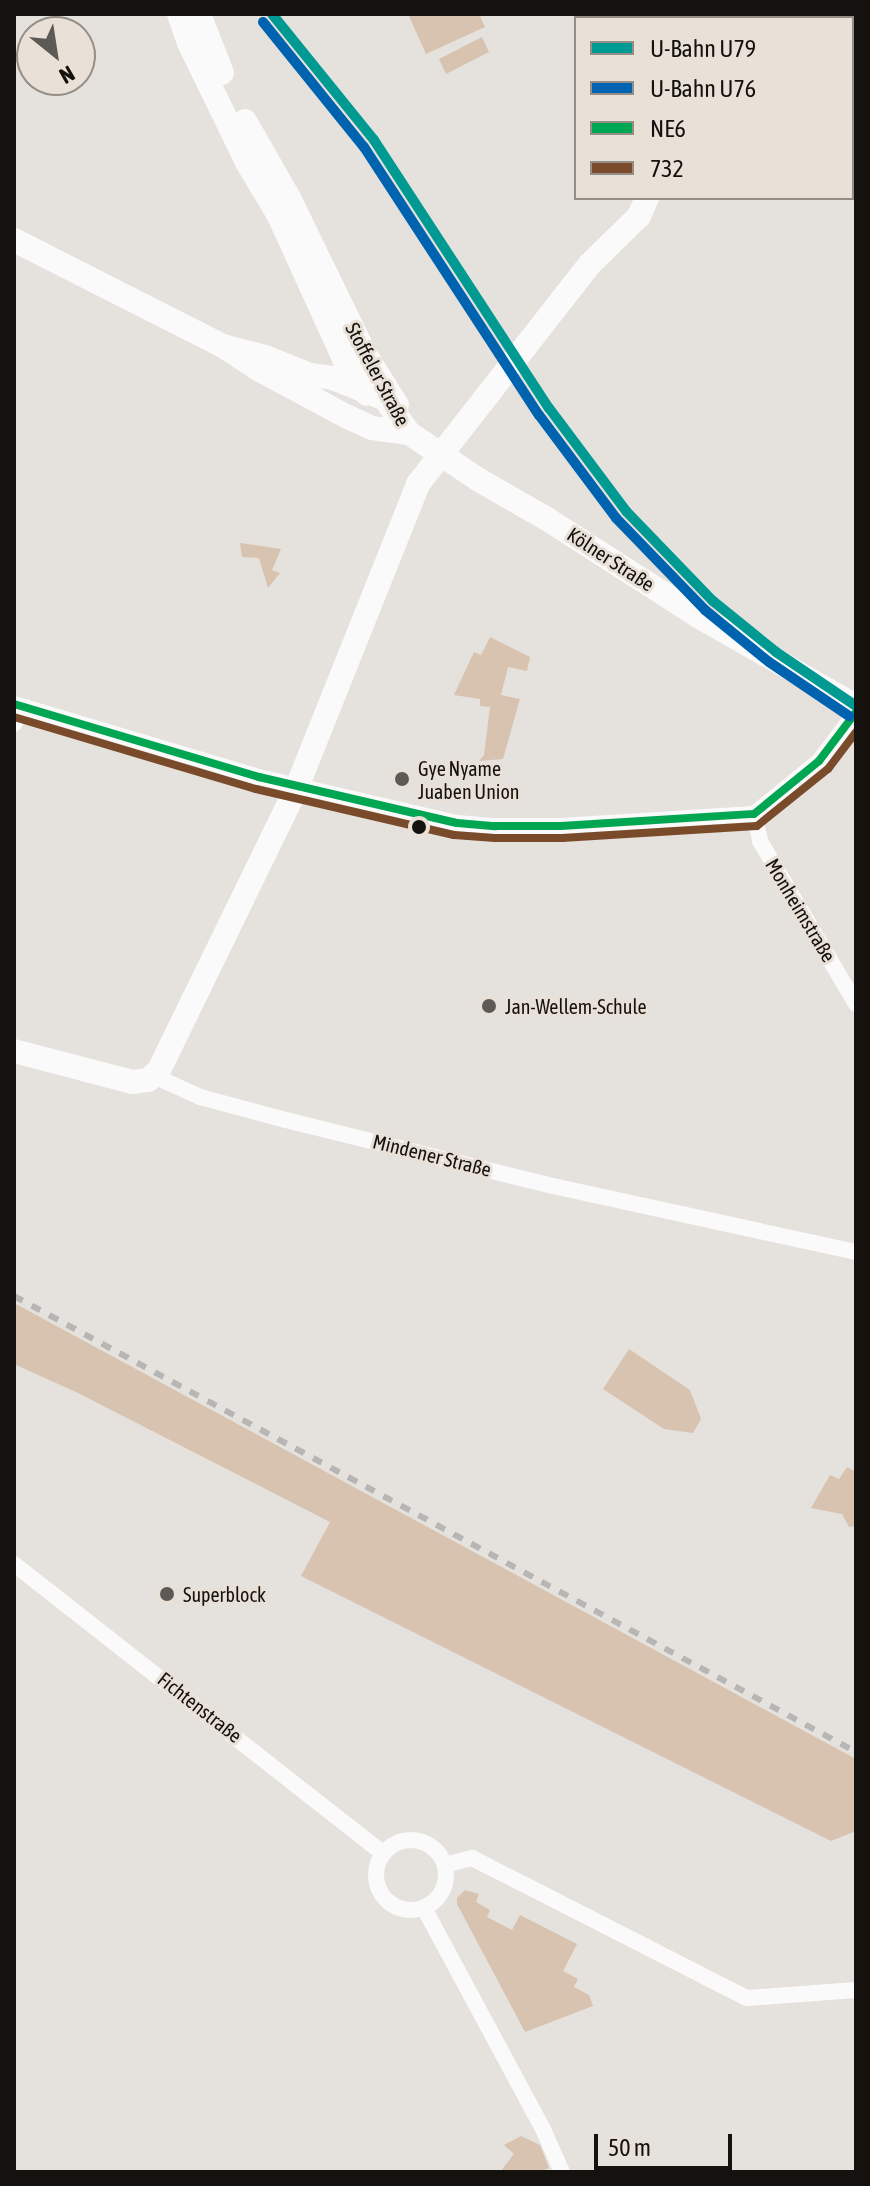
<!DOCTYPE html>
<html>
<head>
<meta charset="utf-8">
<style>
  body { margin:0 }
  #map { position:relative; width:870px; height:2186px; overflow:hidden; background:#e5e1dc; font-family:"Asap Condensed",sans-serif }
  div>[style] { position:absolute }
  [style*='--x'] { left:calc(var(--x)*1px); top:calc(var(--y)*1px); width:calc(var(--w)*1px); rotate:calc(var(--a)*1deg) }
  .green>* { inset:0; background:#d7c3af }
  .street>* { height:16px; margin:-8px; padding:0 8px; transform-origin:8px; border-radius:8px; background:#fbfafa }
  .street>.ring { margin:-8px; padding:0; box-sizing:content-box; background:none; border:16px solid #fbfafa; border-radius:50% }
  .secondary>* { height:24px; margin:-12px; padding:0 12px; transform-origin:12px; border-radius:12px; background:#fbfafa }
  .rail>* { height:6px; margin-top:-3px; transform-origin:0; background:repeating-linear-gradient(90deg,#b7b6b5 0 10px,transparent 0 20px) }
  .bus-1>* { height:8px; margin:-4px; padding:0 4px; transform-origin:4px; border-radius:4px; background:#00a651 }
  .bus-2>* { height:8px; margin:-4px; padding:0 4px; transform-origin:4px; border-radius:4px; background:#7a4b2a }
  .metro-1>* { height:10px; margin:-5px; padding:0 5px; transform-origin:5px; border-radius:5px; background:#009a93 }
  .metro-2>* { height:10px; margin:-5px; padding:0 5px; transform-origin:5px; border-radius:5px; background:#0063af }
  .dots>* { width:22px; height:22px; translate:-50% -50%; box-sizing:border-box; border:4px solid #e9e1d8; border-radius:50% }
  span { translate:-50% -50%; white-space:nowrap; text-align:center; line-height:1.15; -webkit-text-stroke:6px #e9e1d8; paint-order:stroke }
  .street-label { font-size:20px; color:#14110e }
  .poi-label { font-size:20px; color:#14110e }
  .left { translate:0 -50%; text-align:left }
  .frame { position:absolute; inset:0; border:16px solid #14110e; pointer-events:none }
  .legend { position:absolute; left:574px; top:16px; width:280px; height:184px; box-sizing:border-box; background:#e9e1d8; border:2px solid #948e87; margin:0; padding:10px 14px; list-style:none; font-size:24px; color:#14110e }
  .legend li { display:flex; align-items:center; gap:16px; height:40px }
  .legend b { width:40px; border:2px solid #948e87 }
  .north { position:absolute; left:16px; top:16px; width:80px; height:80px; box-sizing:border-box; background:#e9e1d8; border:2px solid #948e87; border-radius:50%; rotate:150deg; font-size:22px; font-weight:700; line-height:32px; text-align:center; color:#14110e }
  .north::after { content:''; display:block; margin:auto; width:28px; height:36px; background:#5d5a56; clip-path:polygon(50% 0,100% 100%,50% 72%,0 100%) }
  .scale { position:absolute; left:594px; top:2134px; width:138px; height:36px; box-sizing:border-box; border:4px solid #14110e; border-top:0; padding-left:10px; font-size:24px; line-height:28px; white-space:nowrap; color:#14110e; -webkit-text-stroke:6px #e9e1d8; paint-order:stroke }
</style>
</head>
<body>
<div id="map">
  <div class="green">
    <i style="clip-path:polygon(408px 14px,479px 14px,485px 27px,426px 54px)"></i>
    <i style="clip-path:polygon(482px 37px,489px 52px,446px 74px,439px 59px)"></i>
    <i style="clip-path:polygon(240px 543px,281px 549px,272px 570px,280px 573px,268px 588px,259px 558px,242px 557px)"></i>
    <i style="clip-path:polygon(490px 637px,530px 657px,527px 671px,508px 667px,501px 695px,520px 699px,503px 759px,479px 761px,484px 755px,490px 707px,480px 706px,480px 699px,454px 695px,474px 652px,481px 655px)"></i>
    <i style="clip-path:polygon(14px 1303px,856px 1759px,856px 1831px,831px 1841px,301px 1576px,330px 1522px,78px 1393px,14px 1364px)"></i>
    <i style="clip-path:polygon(629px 1349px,690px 1390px,701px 1419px,693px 1433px,664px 1429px,603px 1389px)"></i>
    <i style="clip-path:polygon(847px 1467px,856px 1472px,856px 1526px,849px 1527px,842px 1514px,811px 1508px,830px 1475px,839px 1479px)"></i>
    <i style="clip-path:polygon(465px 1890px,479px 1894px,476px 1902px,490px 1910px,487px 1917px,512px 1930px,520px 1915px,577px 1944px,563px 1971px,578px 1979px,574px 1987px,589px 1995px,593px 2006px,525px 2032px,457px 1904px,457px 1898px)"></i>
    <i style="clip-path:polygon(521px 2136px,540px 2145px,549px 2168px,539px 2172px,500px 2172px,514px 2154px,504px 2145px)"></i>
  </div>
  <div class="street">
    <i style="--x:14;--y:704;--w:256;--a:16.6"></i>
    <i style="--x:259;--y:777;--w:203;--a:13.1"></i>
    <i style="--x:457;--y:823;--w:38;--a:5"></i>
    <i style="--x:495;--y:826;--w:66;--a:0"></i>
    <i style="--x:561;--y:826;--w:193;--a:-3.6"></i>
    <i style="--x:754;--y:814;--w:84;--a:-39.2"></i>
    <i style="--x:819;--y:761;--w:61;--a:-52.9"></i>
    <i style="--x:14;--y:724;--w:20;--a:-57"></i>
    <i style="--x:754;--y:814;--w:28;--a:77"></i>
    <i style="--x:760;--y:841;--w:189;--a:59.5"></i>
    <i style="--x:154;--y:1076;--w:51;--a:24.5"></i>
    <i style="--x:200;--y:1097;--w:89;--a:15"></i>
    <i style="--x:286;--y:1120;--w:275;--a:13.9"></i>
    <i style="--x:553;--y:1186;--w:310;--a:12.3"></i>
    <i style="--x:14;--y:1564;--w:469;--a:38.1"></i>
    <i class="ring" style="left:376px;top:1840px;width:54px;height:54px"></i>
    <i style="--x:445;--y:1865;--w:28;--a:-15"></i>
    <i style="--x:472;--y:1858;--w:309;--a:27"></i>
    <i style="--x:747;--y:1998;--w:109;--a:-4.2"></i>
    <i style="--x:424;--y:1908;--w:251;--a:61.7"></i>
    <i style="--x:543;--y:2129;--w:47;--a:66.2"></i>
  </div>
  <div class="secondary">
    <i style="--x:179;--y:14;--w:31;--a:71"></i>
    <i style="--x:189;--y:43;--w:132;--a:64"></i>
    <i style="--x:247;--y:162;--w:63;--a:59.3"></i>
    <i style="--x:279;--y:216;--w:162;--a:65.5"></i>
    <i style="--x:346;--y:363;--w:37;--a:56"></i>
    <i style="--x:199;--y:14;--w:63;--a:68.7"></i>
    <i style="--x:852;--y:56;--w:4;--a:-27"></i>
    <i style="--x:245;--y:121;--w:89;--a:60.3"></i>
    <i style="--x:289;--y:198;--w:174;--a:64"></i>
    <i style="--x:365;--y:354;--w:60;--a:57.9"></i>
    <i style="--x:14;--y:240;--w:234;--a:26.9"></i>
    <i style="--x:223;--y:346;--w:42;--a:33.3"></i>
    <i style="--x:258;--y:369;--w:102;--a:28.1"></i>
    <i style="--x:348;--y:417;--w:26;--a:25"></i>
    <i style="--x:372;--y:428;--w:37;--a:8"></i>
    <i style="--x:223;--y:346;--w:43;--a:14.7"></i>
    <i style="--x:265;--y:357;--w:48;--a:21.8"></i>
    <i style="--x:310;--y:375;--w:23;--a:7"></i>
    <i style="--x:333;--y:378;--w:56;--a:22"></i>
    <i style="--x:385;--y:399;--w:42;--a:54.8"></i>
    <i style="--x:409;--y:433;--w:84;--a:33.9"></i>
    <i style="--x:479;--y:480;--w:78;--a:29.8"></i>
    <i style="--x:547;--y:519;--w:179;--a:32.7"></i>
    <i style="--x:698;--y:616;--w:182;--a:29.7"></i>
    <i style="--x:14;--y:1051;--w:122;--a:14.7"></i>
    <i style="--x:132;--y:1082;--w:16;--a:-7"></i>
    <i style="--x:148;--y:1080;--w:15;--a:-42"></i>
    <i style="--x:159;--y:1070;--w:315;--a:-64"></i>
    <i style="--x:297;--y:787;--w:326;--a:-68.2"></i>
    <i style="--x:418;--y:484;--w:279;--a:-52"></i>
    <i style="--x:590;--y:264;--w:69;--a:-44.4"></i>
    <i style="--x:639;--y:216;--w:20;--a:-66"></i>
  </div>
  <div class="rail">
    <i style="--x:14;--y:1296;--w:958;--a:28.44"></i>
  </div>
  <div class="bus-1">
    <i style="--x:14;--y:704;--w:256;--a:16.6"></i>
    <i style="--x:259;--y:777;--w:203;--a:13.1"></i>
    <i style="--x:457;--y:823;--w:38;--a:5"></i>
    <i style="--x:495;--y:826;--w:66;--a:0"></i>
    <i style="--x:561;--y:826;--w:193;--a:-3.6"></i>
    <i style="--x:754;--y:814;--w:84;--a:-39.2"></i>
    <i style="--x:819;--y:761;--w:61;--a:-52.9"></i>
  </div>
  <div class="bus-2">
    <i style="--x:14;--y:717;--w:252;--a:16.6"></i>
    <i style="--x:256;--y:789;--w:203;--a:13.1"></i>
    <i style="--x:454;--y:835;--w:41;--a:4.2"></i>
    <i style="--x:495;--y:838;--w:67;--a:0"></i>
    <i style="--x:562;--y:838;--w:195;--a:-3.5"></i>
    <i style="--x:757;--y:826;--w:91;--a:-38.8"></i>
    <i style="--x:828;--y:769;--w:46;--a:-52.9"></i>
  </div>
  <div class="metro-1">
    <i style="--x:272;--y:14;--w:162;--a:51"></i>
    <i style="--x:374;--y:140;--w:320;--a:56.9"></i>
    <i style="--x:549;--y:408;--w:129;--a:53.2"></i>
    <i style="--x:626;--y:511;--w:125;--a:46"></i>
    <i style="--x:713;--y:601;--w:81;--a:39"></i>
    <i style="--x:776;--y:652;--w:97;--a:34"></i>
  </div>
  <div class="metro-2">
    <i style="--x:263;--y:22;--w:161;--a:51.1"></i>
    <i style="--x:364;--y:147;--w:320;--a:56.9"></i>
    <i style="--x:539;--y:415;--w:129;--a:53.2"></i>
    <i style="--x:616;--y:518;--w:128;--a:45.9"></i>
    <i style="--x:705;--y:610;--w:82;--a:39.1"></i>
    <i style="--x:769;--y:662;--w:97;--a:34"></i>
  </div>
  <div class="dots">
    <i style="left:402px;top:779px;background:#5d5a56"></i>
    <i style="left:419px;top:827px;background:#14110e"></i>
    <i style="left:489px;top:1006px;background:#5d5a56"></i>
    <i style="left:167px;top:1594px;background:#5d5a56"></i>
  </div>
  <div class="street-label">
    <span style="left:378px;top:374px;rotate:62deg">Stoffeler Straße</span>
    <span style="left:611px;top:559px;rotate:33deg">Kölner Straße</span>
    <span style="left:801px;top:910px;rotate:59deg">Monheimstraße</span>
    <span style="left:432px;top:1155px;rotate:14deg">Mindener Straße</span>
    <span style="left:200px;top:1707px;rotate:38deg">Fichtenstraße</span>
  </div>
  <div class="poi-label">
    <span class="left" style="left:418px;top:780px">Gye Nyame<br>Juaben Union</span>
    <span class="left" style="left:505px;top:1006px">Jan-Wellem-Schule</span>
    <span class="left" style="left:183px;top:1594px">Superblock</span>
  </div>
  <div class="frame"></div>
  <ul class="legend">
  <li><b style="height:10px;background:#009a93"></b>U-Bahn U79</li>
  <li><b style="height:10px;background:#0063af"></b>U-Bahn U76</li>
  <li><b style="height:10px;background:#00a651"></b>NE6</li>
  <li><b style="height:10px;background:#7a4b2a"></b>732</li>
  </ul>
  <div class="north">N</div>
  <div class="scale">50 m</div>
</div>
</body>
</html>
